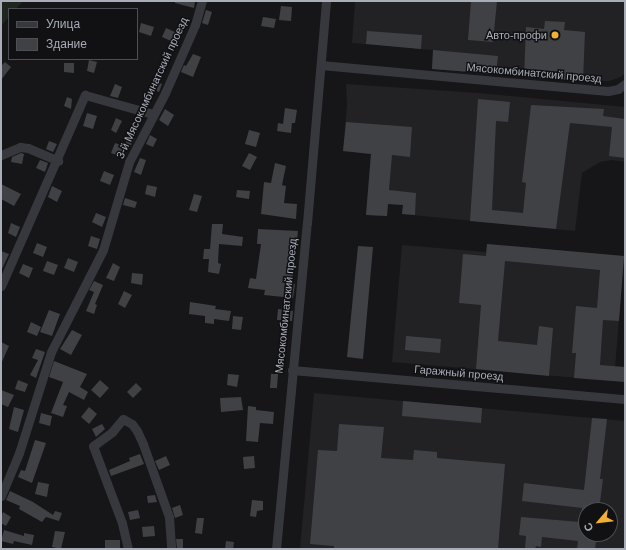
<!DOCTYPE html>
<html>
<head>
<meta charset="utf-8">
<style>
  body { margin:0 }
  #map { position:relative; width:626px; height:550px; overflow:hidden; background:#161618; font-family:Arial,sans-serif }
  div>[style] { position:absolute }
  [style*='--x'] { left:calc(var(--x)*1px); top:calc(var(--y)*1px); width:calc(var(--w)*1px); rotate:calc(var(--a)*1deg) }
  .built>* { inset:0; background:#222225 }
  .green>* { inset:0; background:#1e261f }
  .building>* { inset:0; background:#404145 }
  .street>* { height:9px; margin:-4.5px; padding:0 4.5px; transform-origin:4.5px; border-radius:4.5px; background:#37383d }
  .dots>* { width:11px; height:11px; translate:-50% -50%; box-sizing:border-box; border:2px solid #111113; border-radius:50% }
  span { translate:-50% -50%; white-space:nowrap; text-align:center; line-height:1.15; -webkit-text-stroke:3px #111113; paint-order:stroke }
  .poi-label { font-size:11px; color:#a8adb8 }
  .right { translate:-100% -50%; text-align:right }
  .street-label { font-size:11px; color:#a8adb8 }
  .frame { position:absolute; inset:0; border:2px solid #a8adb8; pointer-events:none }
  .legend { position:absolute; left:8px; top:8px; width:130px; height:52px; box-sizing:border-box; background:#111113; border:1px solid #4d4f55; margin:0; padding:5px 7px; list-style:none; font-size:12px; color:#a8adb8 }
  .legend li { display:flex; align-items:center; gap:8px; height:20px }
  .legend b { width:20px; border:1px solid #4d4f55 }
  .north { position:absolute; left:578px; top:502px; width:40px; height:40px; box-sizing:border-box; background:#111113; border:1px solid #4d4f55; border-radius:50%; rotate:242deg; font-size:11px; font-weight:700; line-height:16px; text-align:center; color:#a8adb8 }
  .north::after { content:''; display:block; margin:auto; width:14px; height:18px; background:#f2b134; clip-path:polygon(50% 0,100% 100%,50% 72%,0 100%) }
</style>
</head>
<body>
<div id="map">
  <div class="built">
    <i style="clip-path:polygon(355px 1px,625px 1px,625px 73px,621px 77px,609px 81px,583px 81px,432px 69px,433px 50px,352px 43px)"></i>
    <i style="clip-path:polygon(346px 84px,478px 93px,625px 107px,625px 162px,612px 160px,600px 162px,582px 173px,575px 231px,402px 214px,403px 205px,388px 204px,387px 216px,366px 215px,371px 154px,343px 151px,347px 105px)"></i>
    <i style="clip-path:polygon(487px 244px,624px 256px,614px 381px,392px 362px,402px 245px,486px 252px)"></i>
    <i style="clip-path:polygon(evenodd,314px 393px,625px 421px,625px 549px,300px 549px,314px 393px,586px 510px,610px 510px,610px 534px,586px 534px,586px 510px)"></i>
  </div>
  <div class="green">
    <i style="clip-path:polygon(1px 1px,23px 1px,16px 9px,9px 9px,9px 17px,1px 26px)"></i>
  </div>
  <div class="building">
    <i style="clip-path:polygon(175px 1px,195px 1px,194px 8px,175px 3px)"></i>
    <i style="clip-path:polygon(471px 1px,497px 1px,493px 42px,468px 40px)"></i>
    <i style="clip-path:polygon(281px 6px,292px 7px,291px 21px,279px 20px)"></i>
    <i style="clip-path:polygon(206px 10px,212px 12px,208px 25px,202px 23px)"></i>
    <i style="clip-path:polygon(263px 17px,276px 19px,274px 28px,261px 26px)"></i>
    <i style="clip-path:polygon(545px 21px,565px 22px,564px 30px,585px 32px,583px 81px,524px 77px,526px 27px,544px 29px)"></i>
    <i style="clip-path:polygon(141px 23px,154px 27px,151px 36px,139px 32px)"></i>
    <i style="clip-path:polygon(166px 28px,177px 33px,173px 42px,162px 37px)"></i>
    <i style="clip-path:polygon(367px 31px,422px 35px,421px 49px,366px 44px)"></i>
    <i style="clip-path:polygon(433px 50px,498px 56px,496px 74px,432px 69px)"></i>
    <i style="clip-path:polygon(193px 54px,201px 57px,193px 77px,181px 72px,184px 65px,186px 66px)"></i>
    <i style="clip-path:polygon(89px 60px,97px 62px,94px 73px,87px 71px)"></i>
    <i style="clip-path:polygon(5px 62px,11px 67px,1px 80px,1px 66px)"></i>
    <i style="clip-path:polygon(64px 63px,74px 63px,74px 73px,64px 72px)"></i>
    <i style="clip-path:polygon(157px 82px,162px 84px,159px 92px,153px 90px)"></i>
    <i style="clip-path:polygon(115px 84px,122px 87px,118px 98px,110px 96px)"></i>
    <i style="clip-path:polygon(67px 97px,72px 99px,71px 109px,64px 106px)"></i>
    <i style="clip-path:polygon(478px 99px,510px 102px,508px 122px,496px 121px,492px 210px,523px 213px,526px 183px,522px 182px,531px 105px,604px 109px,603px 116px,625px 119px,625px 158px,609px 156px,612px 127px,570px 123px,556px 229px,470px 221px)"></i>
    <i style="clip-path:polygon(285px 108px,297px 110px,295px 123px,292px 123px,291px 133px,277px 131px,278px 123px,283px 124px)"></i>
    <i style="clip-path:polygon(165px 109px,174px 115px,168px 126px,159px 120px)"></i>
    <i style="clip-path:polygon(87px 113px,97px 116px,93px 129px,83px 126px)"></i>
    <i style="clip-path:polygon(116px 118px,122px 121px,116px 133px,111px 130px)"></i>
    <i style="clip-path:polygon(346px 122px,412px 127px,410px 157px,392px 155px,389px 190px,416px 193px,415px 215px,402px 214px,403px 205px,388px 204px,387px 216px,366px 215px,371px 154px,343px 151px)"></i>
    <i style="clip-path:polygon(249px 130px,260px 133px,256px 147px,245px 144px)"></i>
    <i style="clip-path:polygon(150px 135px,157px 139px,153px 147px,146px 144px)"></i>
    <i style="clip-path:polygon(129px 136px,135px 138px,130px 147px,125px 145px)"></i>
    <i style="clip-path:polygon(49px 141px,57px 144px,53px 152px,46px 149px)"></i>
    <i style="clip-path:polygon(115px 143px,126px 147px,122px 157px,111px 153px)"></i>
    <i style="clip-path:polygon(21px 153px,24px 154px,22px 164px,11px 162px,12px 157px)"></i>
    <i style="clip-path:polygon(249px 153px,257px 157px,250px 170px,242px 166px)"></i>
    <i style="clip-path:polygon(140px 158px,146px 160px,141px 175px,134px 172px)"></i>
    <i style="clip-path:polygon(40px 160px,48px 163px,45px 172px,36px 168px)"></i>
    <i style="clip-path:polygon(275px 163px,286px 166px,282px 185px,286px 186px,284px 203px,297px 204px,296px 219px,261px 214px,264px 182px,271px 183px)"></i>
    <i style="clip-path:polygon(104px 171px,114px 175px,110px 185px,100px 181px)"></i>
    <i style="clip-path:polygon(1px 184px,21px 194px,14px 206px,1px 199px)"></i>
    <i style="clip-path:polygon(147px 185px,157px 187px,155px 197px,145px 194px)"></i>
    <i style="clip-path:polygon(52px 186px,62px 191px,57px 202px,48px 197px)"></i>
    <i style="clip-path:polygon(237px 190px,250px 191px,249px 199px,236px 197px)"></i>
    <i style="clip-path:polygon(194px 194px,202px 196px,197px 212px,189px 210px)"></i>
    <i style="clip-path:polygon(125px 198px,137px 202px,135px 208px,123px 205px)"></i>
    <i style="clip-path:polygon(96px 213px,106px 217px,102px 227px,92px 222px)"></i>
    <i style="clip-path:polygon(11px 223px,20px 227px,16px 237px,8px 233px)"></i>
    <i style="clip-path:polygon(212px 224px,223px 224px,222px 234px,243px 237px,242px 246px,219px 244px,218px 263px,221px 264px,219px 274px,208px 272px,209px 259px,203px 259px,204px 249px,210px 249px)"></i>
    <i style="clip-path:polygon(258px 229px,298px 231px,292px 283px,295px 284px,293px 298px,264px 295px,265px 290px,248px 288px,250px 278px,256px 279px,261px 244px,257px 244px)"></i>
    <i style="clip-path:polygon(91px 236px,100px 239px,97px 249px,88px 246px)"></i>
    <i style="clip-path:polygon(37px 243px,47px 247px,43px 257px,33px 253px)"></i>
    <i style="clip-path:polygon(487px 244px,624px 256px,619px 321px,603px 320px,600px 365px,625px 367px,625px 382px,574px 378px,576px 353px,572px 353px,576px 306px,597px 308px,600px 270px,505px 261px,498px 341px,537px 345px,539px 326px,553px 328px,549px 376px,476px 369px,481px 305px,459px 303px,463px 254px,486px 256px)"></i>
    <i style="clip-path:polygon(358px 246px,373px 247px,363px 359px,347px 357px)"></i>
    <i style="clip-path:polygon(1px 251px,9px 254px,1px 271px)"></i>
    <i style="clip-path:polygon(68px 258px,78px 262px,74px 272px,64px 268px)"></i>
    <i style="clip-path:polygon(47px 261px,58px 265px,54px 275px,43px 271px)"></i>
    <i style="clip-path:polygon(113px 263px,120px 267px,114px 281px,106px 278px)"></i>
    <i style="clip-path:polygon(23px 264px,33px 268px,29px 278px,19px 273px)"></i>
    <i style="clip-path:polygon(132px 273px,143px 274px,142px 285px,131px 283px)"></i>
    <i style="clip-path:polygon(94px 281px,103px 285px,95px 304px,97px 305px,94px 314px,86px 311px,94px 292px,89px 290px)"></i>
    <i style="clip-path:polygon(124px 291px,132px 295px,125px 308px,118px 304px)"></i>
    <i style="clip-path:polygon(190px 302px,216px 306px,215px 309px,231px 311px,229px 321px,214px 319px,214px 324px,205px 323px,205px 316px,189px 314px)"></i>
    <i style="clip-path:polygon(278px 309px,293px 311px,292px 321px,277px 320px)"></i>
    <i style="clip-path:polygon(49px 310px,60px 314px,52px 336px,40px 332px)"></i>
    <i style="clip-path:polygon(233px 316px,243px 317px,241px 330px,232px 329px)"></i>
    <i style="clip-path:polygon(31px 322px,41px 327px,37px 336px,27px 332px)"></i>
    <i style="clip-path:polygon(72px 330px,82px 335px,71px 355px,60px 349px)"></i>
    <i style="clip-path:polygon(406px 336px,441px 339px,440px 353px,405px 350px)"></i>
    <i style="clip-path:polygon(1px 342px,9px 346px,1px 364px)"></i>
    <i style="clip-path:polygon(36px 349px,45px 352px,36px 378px,30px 375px,38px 360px,32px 358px)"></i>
    <i style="clip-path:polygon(54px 361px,87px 374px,80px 387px,88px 392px,84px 400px,69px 392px,63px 405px,67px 406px,63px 417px,51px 413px,63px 382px,49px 377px)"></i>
    <i style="clip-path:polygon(228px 374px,239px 375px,237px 387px,227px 385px)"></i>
    <i style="clip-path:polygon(271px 374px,278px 374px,277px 388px,270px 388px)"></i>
    <i style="clip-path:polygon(18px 380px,28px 384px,25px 392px,15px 389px)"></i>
    <i style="clip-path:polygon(100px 380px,109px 388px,100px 398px,91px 390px)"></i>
    <i style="clip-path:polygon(136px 383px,142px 389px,133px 398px,127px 392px)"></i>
    <i style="clip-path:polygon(1px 390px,14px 395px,8px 407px,1px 404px)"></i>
    <i style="clip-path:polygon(241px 397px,243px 410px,221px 412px,220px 398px)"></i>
    <i style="clip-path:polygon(403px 401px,482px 408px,481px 423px,402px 416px)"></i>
    <i style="clip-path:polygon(248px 406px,256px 407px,256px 410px,274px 412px,273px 424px,260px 423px,258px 442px,246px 441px)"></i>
    <i style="clip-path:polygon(14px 407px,24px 410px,18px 432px,9px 429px)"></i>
    <i style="clip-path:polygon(89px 407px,97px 414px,89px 424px,81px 417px)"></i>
    <i style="clip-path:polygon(41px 413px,52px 416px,50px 426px,39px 423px)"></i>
    <i style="clip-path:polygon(592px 418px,607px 419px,600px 479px,603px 479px,599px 510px,586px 510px,586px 534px,597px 534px,595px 549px,577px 549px,578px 541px,542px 537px,541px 547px,536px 546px,535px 549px,525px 549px,526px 536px,519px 535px,521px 517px,580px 522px,582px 508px,522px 501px,524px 483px,584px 490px)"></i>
    <i style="clip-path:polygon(102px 424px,105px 429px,96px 437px,92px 429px)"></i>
    <i style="clip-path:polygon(339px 424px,384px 427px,381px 458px,413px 460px,414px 450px,437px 452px,437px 458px,505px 464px,498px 549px,334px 549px,334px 546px,310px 544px,318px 450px,337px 451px)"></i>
    <i style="clip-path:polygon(35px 440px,46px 443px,32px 483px,18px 477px,21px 470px,25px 471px)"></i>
    <i style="clip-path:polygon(140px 454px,144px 464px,111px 476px,109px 470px,130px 461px,129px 458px)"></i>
    <i style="clip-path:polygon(166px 456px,170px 465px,159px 470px,155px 461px)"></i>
    <i style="clip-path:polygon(254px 456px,255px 468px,244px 469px,243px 457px)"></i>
    <i style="clip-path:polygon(38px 482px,49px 484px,47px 497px,35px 494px)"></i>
    <i style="clip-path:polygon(10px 491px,33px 502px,53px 515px,55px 511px,62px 513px,59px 521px,46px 517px,42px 522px,19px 509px,20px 506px,6px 500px)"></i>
    <i style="clip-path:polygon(155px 495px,157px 502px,148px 503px,147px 496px)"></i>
    <i style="clip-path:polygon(252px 500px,263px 501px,263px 510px,257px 511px,256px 517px,250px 516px)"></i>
    <i style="clip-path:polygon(180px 505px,183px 515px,175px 518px,172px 508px)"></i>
    <i style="clip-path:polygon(138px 510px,140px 518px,130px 520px,128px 512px)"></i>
    <i style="clip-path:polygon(3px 512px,11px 517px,6px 526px,1px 523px,1px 517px)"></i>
    <i style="clip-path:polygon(197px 518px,204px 518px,202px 534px,195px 533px)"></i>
    <i style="clip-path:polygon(154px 526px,155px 536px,143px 537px,142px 527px)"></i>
    <i style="clip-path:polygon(4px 530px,24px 536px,24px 533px,34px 535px,32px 545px,14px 541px,13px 544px,1px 541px)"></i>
    <i style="clip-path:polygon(55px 531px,65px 532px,61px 549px,52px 547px)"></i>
    <i style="clip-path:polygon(176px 539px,183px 539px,183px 549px,177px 549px)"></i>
    <i style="clip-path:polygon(105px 540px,120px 540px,120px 549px,105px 549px)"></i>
    <i style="clip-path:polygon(226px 541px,234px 542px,233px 549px,225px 549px)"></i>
  </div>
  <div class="street">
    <i style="--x:321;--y:65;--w:288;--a:5.2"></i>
    <i style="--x:608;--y:91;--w:10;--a:-11"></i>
    <i style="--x:618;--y:89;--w:9;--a:-36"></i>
    <i style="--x:1;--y:155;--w:21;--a:-23"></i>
    <i style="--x:20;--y:147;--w:8;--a:7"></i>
    <i style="--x:28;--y:148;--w:33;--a:23"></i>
    <i style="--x:1;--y:286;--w:209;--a:-66.3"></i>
    <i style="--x:85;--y:95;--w:71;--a:15.6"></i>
    <i style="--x:292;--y:370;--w:334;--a:5"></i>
    <i style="--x:1;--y:496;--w:47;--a:-67.3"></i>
    <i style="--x:19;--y:453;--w:106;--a:-72.4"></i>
    <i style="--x:51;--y:352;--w:114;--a:-63"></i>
    <i style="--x:103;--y:250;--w:92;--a:-73.5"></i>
    <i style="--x:129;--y:162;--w:78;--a:-62.4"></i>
    <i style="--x:165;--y:93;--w:74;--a:-66.2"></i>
    <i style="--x:195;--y:25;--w:25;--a:-74"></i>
    <i style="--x:128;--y:549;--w:27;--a:-103"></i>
    <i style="--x:122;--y:523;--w:82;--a:-110.6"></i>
    <i style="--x:93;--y:446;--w:24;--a:-36"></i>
    <i style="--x:112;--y:432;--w:17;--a:-50"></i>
    <i style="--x:123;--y:419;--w:10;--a:29"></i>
    <i style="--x:132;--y:424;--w:9;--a:54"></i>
    <i style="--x:137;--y:431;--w:14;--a:65"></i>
    <i style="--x:143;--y:444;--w:77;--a:70.4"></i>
    <i style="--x:169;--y:517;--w:32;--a:86"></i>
    <i style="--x:276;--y:549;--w:327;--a:-84.6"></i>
    <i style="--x:307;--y:223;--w:223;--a:-85.1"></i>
  </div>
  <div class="dots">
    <i style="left:555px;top:35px;background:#f2b134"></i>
  </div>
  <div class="poi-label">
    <span class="right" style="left:547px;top:35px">Авто-профи</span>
  </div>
  <div class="street-label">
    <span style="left:534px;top:73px;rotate:5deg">Мясокомбинатский проезд</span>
    <span style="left:152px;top:88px;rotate:-65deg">3-й Мясокомбинатский проезд</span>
    <span style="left:286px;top:306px;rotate:-84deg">Мясокомбинатский проезд</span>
    <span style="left:459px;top:373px;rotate:5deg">Гаражный проезд</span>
  </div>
  <div class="frame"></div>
  <ul class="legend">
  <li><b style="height:5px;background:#37383d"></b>Улица</li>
  <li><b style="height:11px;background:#404145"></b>Здание</li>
  </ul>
  <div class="north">С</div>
</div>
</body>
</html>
